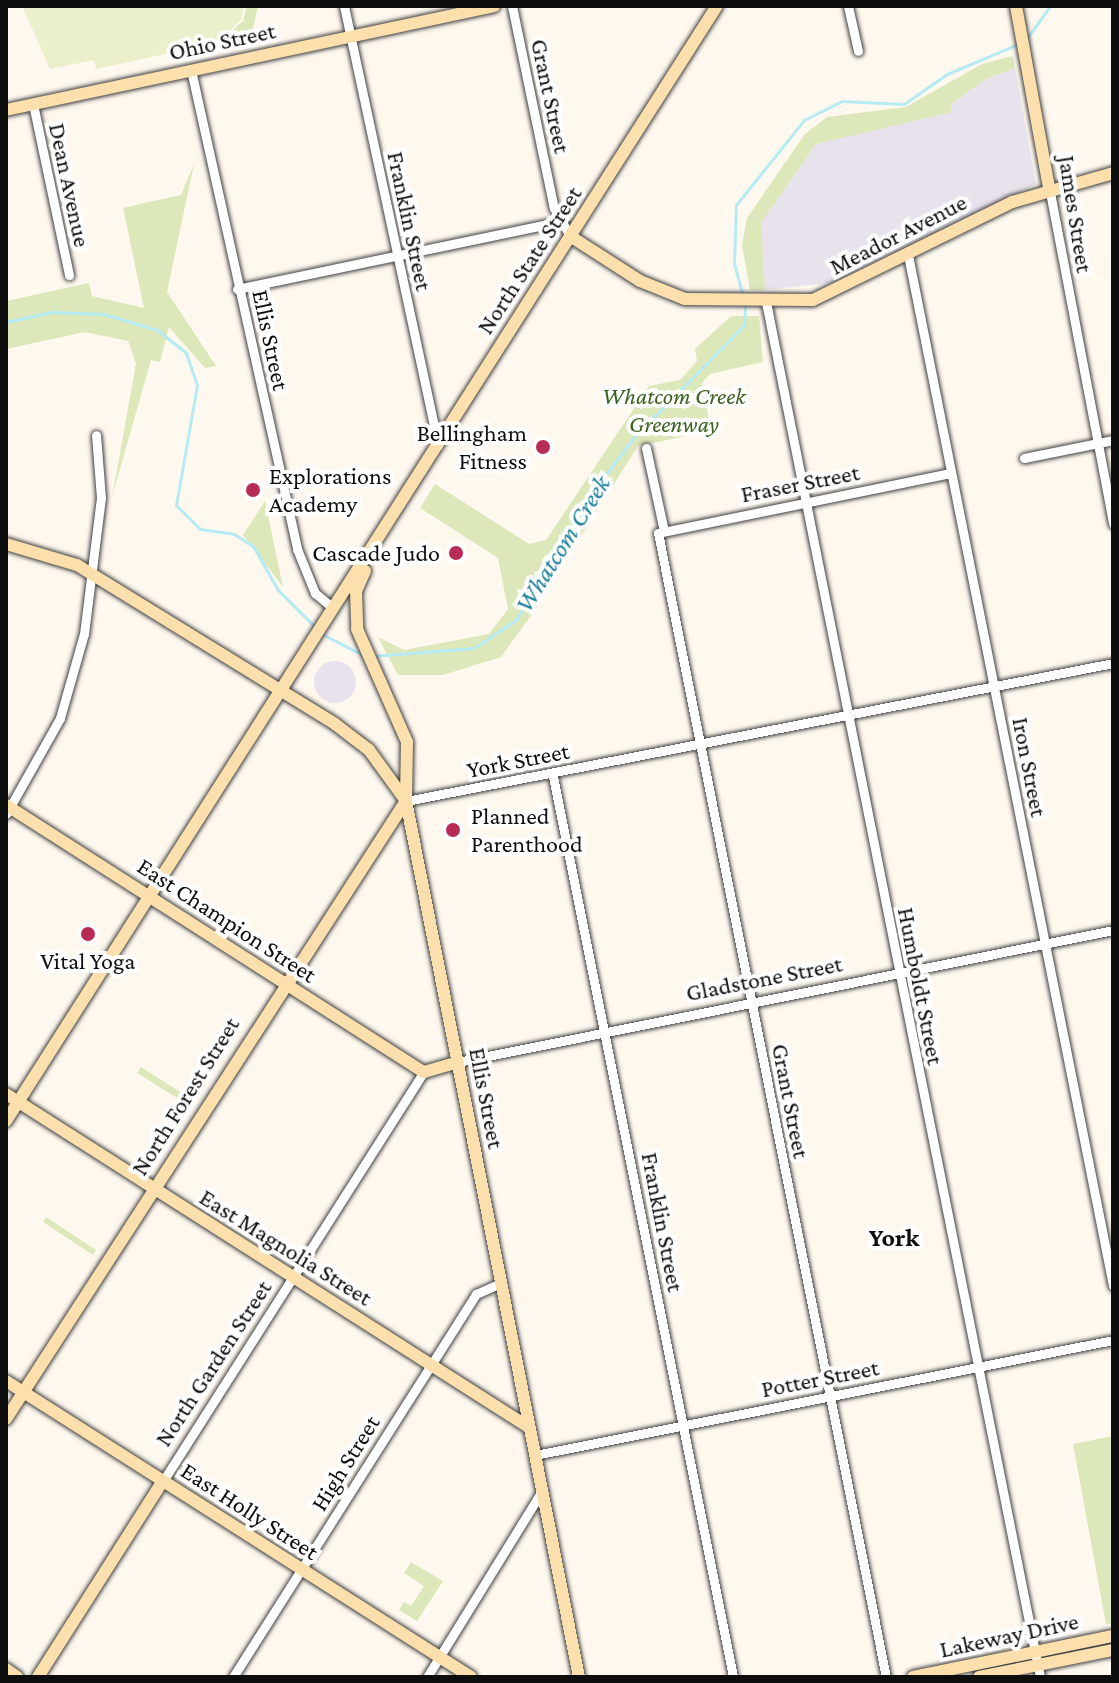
<!DOCTYPE html>
<html>
<head>
<meta charset="utf-8">
<style>
  body { margin:0 }
  #map { position:relative; width:1119px; height:1683px; overflow:hidden; background:#fef8ef; font-family:"Crimson Pro",serif }
  div>[style] { position:absolute }
  [style*='--x'] { left:calc(var(--x)*1px); top:calc(var(--y)*1px); width:calc(var(--w)*1px); rotate:calc(var(--a)*1deg) }
  .industrial>* { inset:0; background:#e8e2ec }
  .round { border-radius:50% }
  .green>* { inset:0; background:#dce7ba }
  .pitch>* { inset:0; background:#ebefcb }
  .stream>* { height:3px; margin:-1.5px; padding:0 1.5px; transform-origin:1.5px; border-radius:1.5px; background:#b6ebf3 }
  .roads { filter:drop-shadow(0 0 2px #414141) drop-shadow(0 0 2px #414141) }
  .street>* { height:9px; margin:-4.5px; padding:0 4.5px; transform-origin:4.5px; border-radius:4.5px; background:#fff }
  .secondary>* { height:12px; margin:-6px; padding:0 6px; transform-origin:6px; border-radius:6px; background:#fbe0ad }
  .dots>* { width:22px; height:22px; translate:-50% -50%; box-sizing:border-box; border:4px solid #fff; border-radius:50% }
  span { translate:-50% -50%; white-space:nowrap; text-align:center; line-height:1.15; -webkit-text-stroke:8px #fff; paint-order:stroke }
  .street-label { font-size:24px; color:#0e0e0e }
  .park-label { font-size:24px; color:#3e6221; font-style:italic }
  .poi-label { font-size:24px; color:#0e0e0e }
  .right { translate:-100% -50%; text-align:right }
  .left { translate:0 -50%; text-align:left }
  .water-label { font-size:26px; color:#1d8199; font-style:italic }
  .neighbourhood-label { font-size:26px; color:#0e0e0e; font-weight:700 }
  .frame { position:absolute; inset:0; border:8px solid #0e0e0e; pointer-events:none }
</style>
</head>
<body>
<div id="map">
  <div class="industrial">
    <i style="clip-path:polygon(1015px 68px,1036px 184px,838px 282px,765px 290px,761px 223px,816px 144px,952px 111px,951px 104px,986px 79px)"></i>
    <i class="round" style="left:314px;top:661px;width:42px;height:42px"></i>
  </div>
  <div class="green">
    <i style="clip-path:polygon(247px 6px,258px 6px,251px 37px,217px 45px,243px 21px)"></i>
    <i style="clip-path:polygon(1013px 56px,1015px 68px,986px 79px,951px 104px,952px 112px,816px 144px,761px 223px,765px 290px,750px 290px,742px 245px,747px 218px,805px 134px,827px 117px,906px 107px,982px 64px)"></i>
    <i style="clip-path:polygon(194px 164px,167px 292px,216px 366px,205px 368px,169px 327px,160px 362px,151px 360px,112px 497px,136px 364px,128px 341px,85px 332px,6px 349px,6px 301px,89px 283px,92px 296px,144px 308px,123px 208px,181px 195px)"></i>
    <i style="clip-path:polygon(731px 316px,759px 316px,763px 362px,710px 374px,702px 383px,711px 431px,638px 446px,562px 566px,534px 572px,540px 603px,501px 657px,443px 675px,398px 675px,378px 637px,404px 650px,489px 634px,508px 609px,498px 558px,420px 508px,435px 484px,529px 544px,546px 540px,649px 386px,680px 380px,697px 361px,695px 349px)"></i>
    <i style="clip-path:polygon(265px 501px,283px 587px,243px 535px)"></i>
    <i style="clip-path:polygon(141px 1067px,190px 1098px,187px 1104px,137px 1073px)"></i>
    <i style="clip-path:polygon(46px 1217px,96px 1250px,93px 1255px,43px 1222px)"></i>
    <i style="clip-path:polygon(1113px 1436px,1113px 1623px,1106px 1624px,1073px 1444px)"></i>
    <i style="clip-path:polygon(411px 1562px,443px 1581px,417px 1621px,399px 1610px,404px 1602px,411px 1606px,424px 1586px,404px 1573px)"></i>
  </div>
  <div class="pitch">
    <i style="clip-path:polygon(22px 6px,244px 6px,241px 20px,217px 43px,96px 69px,94px 60px,50px 69px)"></i>
  </div>
  <div class="stream">
    <i style="--x:1027;--y:38;--w:39;--a:-54"></i>
    <i style="--x:743;--y:297;--w:34;--a:-105"></i>
    <i style="--x:734;--y:264;--w:59;--a:-88.1"></i>
    <i style="--x:736;--y:205;--w:109;--a:-51.3"></i>
    <i style="--x:804;--y:120;--w:42;--a:-26.6"></i>
    <i style="--x:842;--y:101;--w:62;--a:2.8"></i>
    <i style="--x:904;--y:104;--w:52;--a:-34.9"></i>
    <i style="--x:947;--y:74;--w:77;--a:-22.9"></i>
    <i style="--x:6;--y:322;--w:47;--a:-12.3"></i>
    <i style="--x:52;--y:312;--w:52;--a:2.2"></i>
    <i style="--x:104;--y:314;--w:55;--a:16.8"></i>
    <i style="--x:157;--y:330;--w:37;--a:38"></i>
    <i style="--x:186;--y:353;--w:34;--a:71"></i>
    <i style="--x:197;--y:385;--w:122;--a:99.9"></i>
    <i style="--x:176;--y:505;--w:34;--a:45"></i>
    <i style="--x:200;--y:529;--w:34;--a:8"></i>
    <i style="--x:234;--y:534;--w:22;--a:32"></i>
    <i style="--x:253;--y:546;--w:51;--a:60.4"></i>
    <i style="--x:278;--y:590;--w:55;--a:45"></i>
    <i style="--x:322;--y:634;--w:48;--a:27.1"></i>
    <i style="--x:372;--y:656;--w:102;--a:-4.5"></i>
    <i style="--x:474;--y:648;--w:50;--a:-33.7"></i>
    <i style="--x:516;--y:620;--w:150;--a:-59.2"></i>
    <i style="--x:593;--y:491;--w:69;--a:-52.6"></i>
    <i style="--x:635;--y:436;--w:156;--a:-45.5"></i>
    <i style="--x:744;--y:325;--w:20;--a:-87"></i>
  </div>
  <div class="roads">
    <div class="street">
      <i style="--x:344;--y:6;--w:449;--a:77.9"></i>
      <i style="--x:512;--y:6;--w:206;--a:78.3"></i>
      <i style="--x:554;--y:208;--w:32;--a:60"></i>
      <i style="--x:848;--y:6;--w:46;--a:77.5"></i>
      <i style="--x:191;--y:70;--w:491;--a:77.5"></i>
      <i style="--x:297;--y:549;--w:48;--a:67.8"></i>
      <i style="--x:315;--y:593;--w:23;--a:40"></i>
      <i style="--x:33;--y:104;--w:175;--a:78.1"></i>
      <i style="--x:1049;--y:187;--w:343;--a:79.2"></i>
      <i style="--x:908;--y:255;--w:1051;--a:78.75"></i>
      <i style="--x:237;--y:289;--w:329;--a:-11.8"></i>
      <i style="--x:766;--y:302;--w:1402;--a:78.73"></i>
      <i style="--x:646;--y:448;--w:85;--a:77.8"></i>
      <i style="--x:1024;--y:458;--w:91;--a:-11.4"></i>
      <i style="--x:553;--y:776;--w:919;--a:78.7"></i>
      <i style="--x:406;--y:801;--w:720;--a:-11.04"></i>
      <i style="--x:6;--y:814;--w:110;--a:-60.6"></i>
      <i style="--x:60;--y:718;--w:87;--a:-74.1"></i>
      <i style="--x:84;--y:634;--w:137;--a:-82.9"></i>
      <i style="--x:101;--y:498;--w:63;--a:-94.5"></i>
      <i style="--x:458;--y:1062;--w:668;--a:-11.39"></i>
      <i style="--x:535;--y:1455;--w:589;--a:-11.25"></i>
      <i style="--x:163;--y:1481;--w:485;--a:-57.5"></i>
      <i style="--x:233;--y:1677;--w:454;--a:-57.6"></i>
      <i style="--x:476;--y:1294;--w:27;--a:-24"></i>
      <i style="--x:427;--y:1677;--w:219;--a:-58.3"></i>
      <i style="--x:886;--y:1677;--w:1166;--a:-101.27"></i>
      <i style="--x:658;--y:533;--w:299;--a:-11.6"></i>
    </div>
    <div class="secondary">
      <i style="--x:1016;--y:6;--w:184;--a:79.7"></i>
      <i style="--x:6;--y:110;--w:499;--a:-12"></i>
      <i style="--x:570;--y:236;--w:83;--a:32.7"></i>
      <i style="--x:640;--y:281;--w:48;--a:21.8"></i>
      <i style="--x:685;--y:299;--w:128;--a:0.4"></i>
      <i style="--x:813;--y:300;--w:222;--a:-26.2"></i>
      <i style="--x:1012;--y:202;--w:105;--a:-16"></i>
      <i style="--x:6;--y:544;--w:74;--a:16.5"></i>
      <i style="--x:77;--y:565;--w:303;--a:31.6"></i>
      <i style="--x:335;--y:724;--w:43;--a:37.4"></i>
      <i style="--x:369;--y:750;--w:63;--a:54"></i>
      <i style="--x:365;--y:571;--w:22;--a:114"></i>
      <i style="--x:356;--y:591;--w:38;--a:88"></i>
      <i style="--x:357;--y:629;--w:124;--a:66.1"></i>
      <i style="--x:407;--y:742;--w:59;--a:91"></i>
      <i style="--x:406;--y:801;--w:893;--a:78.83"></i>
      <i style="--x:6;--y:805;--w:496;--a:32.6"></i>
      <i style="--x:424;--y:1072;--w:35;--a:-16"></i>
      <i style="--x:6;--y:1094;--w:621;--a:32.51"></i>
      <i style="--x:6;--y:1121;--w:1322;--a:-57.48"></i>
      <i style="--x:6;--y:1381;--w:551;--a:32.48"></i>
      <i style="--x:6;--y:1419;--w:736;--a:-57.09"></i>
      <i style="--x:6;--y:1669;--w:14;--a:36"></i>
      <i style="--x:38;--y:1677;--w:232;--a:-57.5"></i>
      <i style="--x:913;--y:1677;--w:204;--a:-11.6"></i>
      <i style="--x:979;--y:1677;--w:137;--a:-11.4"></i>
    </div>
  </div>
  <div class="dots">
    <i style="left:543px;top:447px;background:#b72c54"></i>
    <i style="left:253px;top:490px;background:#b72c54"></i>
    <i style="left:456px;top:553px;background:#b72c54"></i>
    <i style="left:453px;top:830px;background:#b72c54"></i>
    <i style="left:88px;top:934px;background:#b72c54"></i>
  </div>
  <div class="street-label">
    <span style="left:222px;top:41px;rotate:-12deg">Ohio Street</span>
    <span style="left:551px;top:96px;rotate:78deg">Grant Street</span>
    <span style="left:70px;top:185px;rotate:78deg">Dean Avenue</span>
    <span style="left:1076px;top:214px;rotate:81deg">James Street</span>
    <span style="left:410px;top:221px;rotate:78deg">Franklin Street</span>
    <span style="left:898px;top:234px;rotate:-27deg">Meador Avenue</span>
    <span style="left:529px;top:260px;rotate:-57deg">North State Street</span>
    <span style="left:271px;top:340px;rotate:78deg">Ellis Street</span>
    <span style="left:800px;top:483px;rotate:-11deg">Fraser Street</span>
    <span style="left:518px;top:760px;rotate:-11deg">York Street</span>
    <span style="left:1030px;top:767px;rotate:79deg">Iron Street</span>
    <span style="left:227px;top:920px;rotate:33deg">East Champion Street</span>
    <span style="left:764px;top:978px;rotate:-11deg">Gladstone Street</span>
    <span style="left:921px;top:986px;rotate:79deg">Humboldt Street</span>
    <span style="left:185px;top:1096px;rotate:-58deg">North Forest Street</span>
    <span style="left:487px;top:1098px;rotate:79deg">Ellis Street</span>
    <span style="left:791px;top:1101px;rotate:79deg">Grant Street</span>
    <span style="left:663px;top:1222px;rotate:79deg">Franklin Street</span>
    <span style="left:286px;top:1247px;rotate:32deg">East Magnolia Street</span>
    <span style="left:213px;top:1363px;rotate:-57deg">North Garden Street</span>
    <span style="left:820px;top:1378px;rotate:-11deg">Potter Street</span>
    <span style="left:345px;top:1463px;rotate:-58deg">High Street</span>
    <span style="left:250px;top:1511px;rotate:33deg">East Holly Street</span>
    <span style="left:1009px;top:1635px;rotate:-12deg">Lakeway Drive</span>
  </div>
  <div class="park-label">
    <span style="left:674px;top:410px">Whatcom Creek<br>Greenway</span>
  </div>
  <div class="poi-label">
    <span class="right" style="left:527px;top:447px">Bellingham<br>Fitness</span>
    <span class="left" style="left:269px;top:490px">Explorations<br>Academy</span>
    <span class="right" style="left:440px;top:553px">Cascade Judo</span>
    <span class="left" style="left:471px;top:830px">Planned<br>Parenthood</span>
    <span style="left:88px;top:961px">Vital Yoga</span>
  </div>
  <div class="water-label">
    <span style="left:563px;top:544px;rotate:-58deg">Whatcom Creek</span>
  </div>
  <div class="neighbourhood-label">
    <span style="left:894px;top:1238px">York</span>
  </div>
  <div class="frame"></div>
</div>
</body>
</html>
